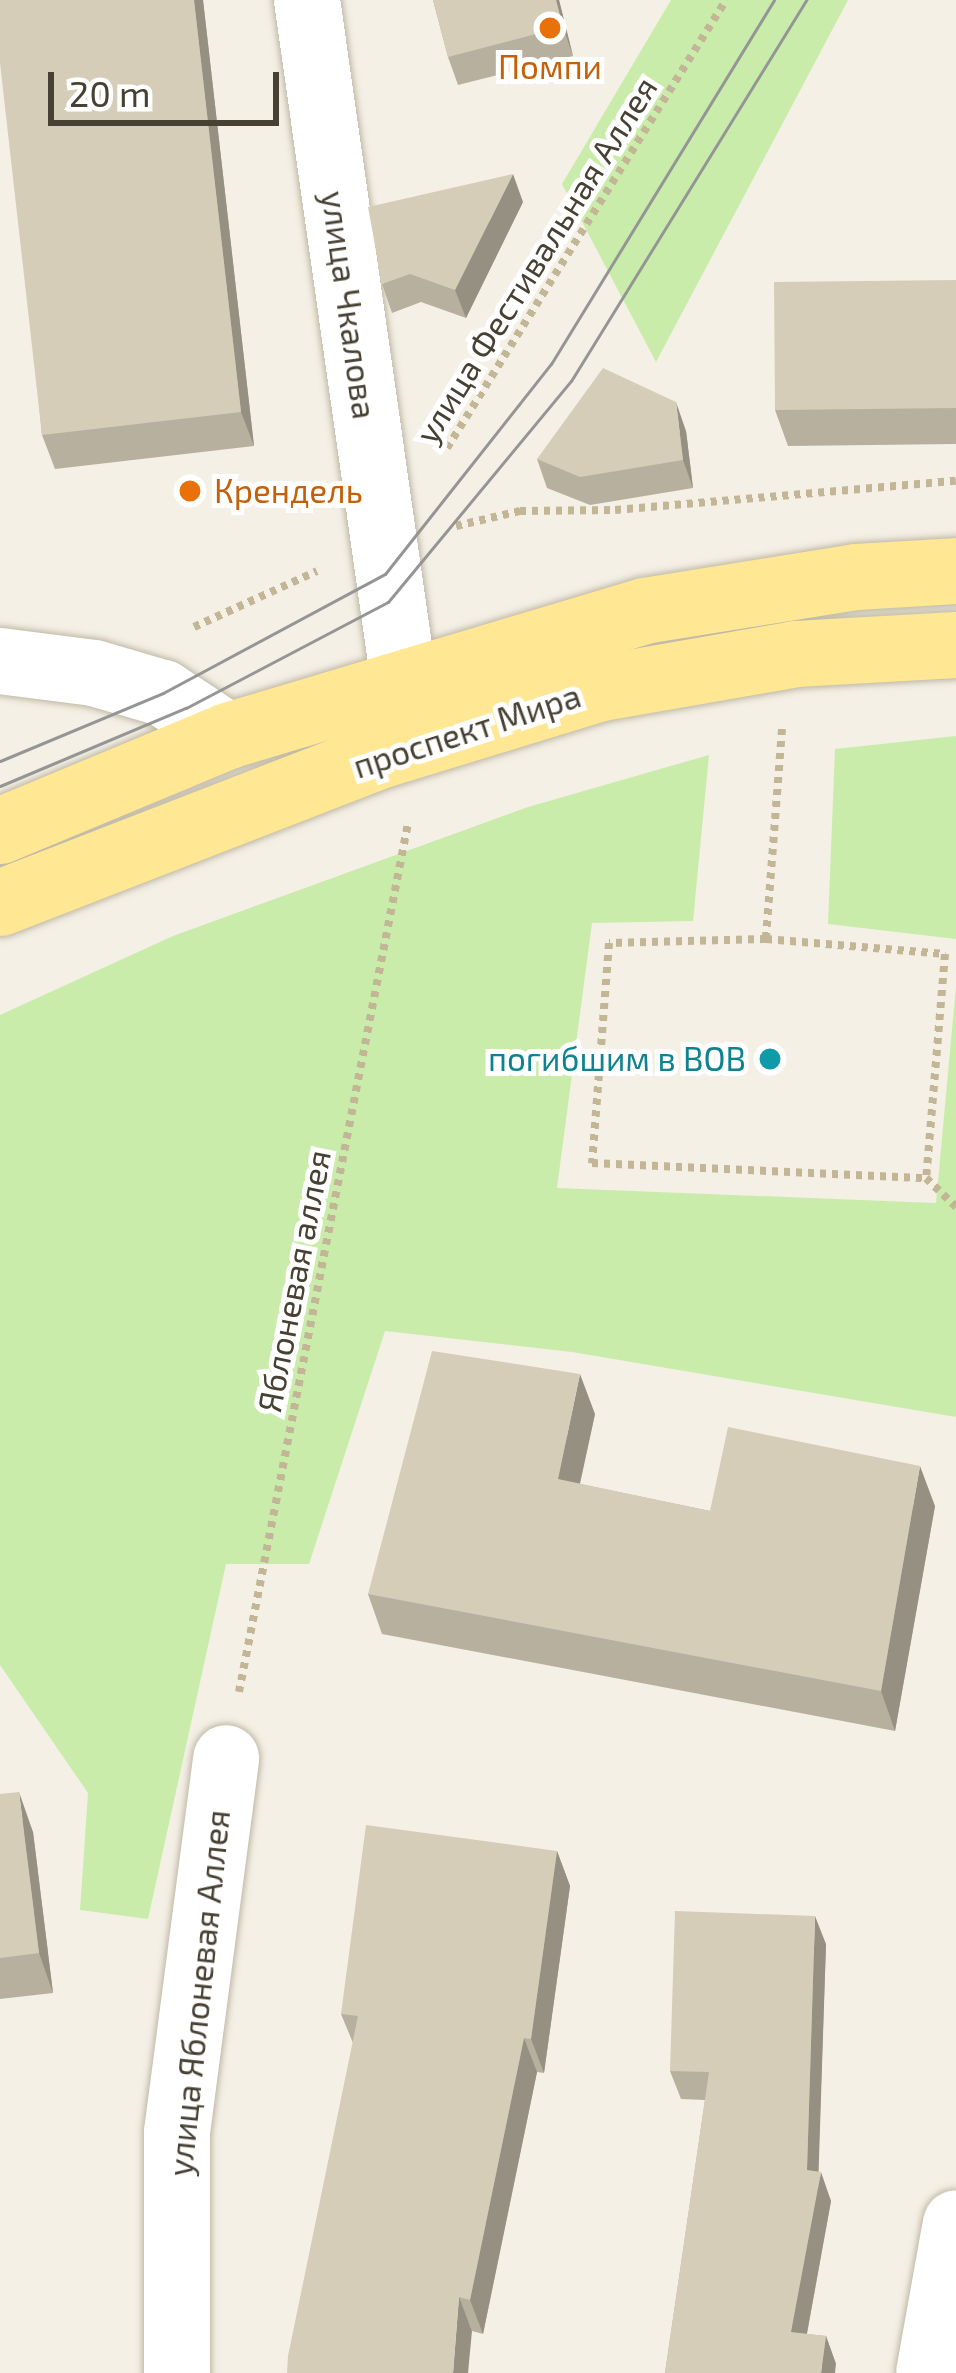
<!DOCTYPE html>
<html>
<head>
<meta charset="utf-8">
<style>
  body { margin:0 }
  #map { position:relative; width:956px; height:2373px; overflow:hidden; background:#f4f0e5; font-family:"Exo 2",sans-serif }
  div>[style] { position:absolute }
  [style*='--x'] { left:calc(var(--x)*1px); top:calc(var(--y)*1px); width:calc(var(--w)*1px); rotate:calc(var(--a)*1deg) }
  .green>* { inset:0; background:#caecaa }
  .path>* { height:8px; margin-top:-4px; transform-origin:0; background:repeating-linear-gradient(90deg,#c3b697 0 6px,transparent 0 12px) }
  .roads { filter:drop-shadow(0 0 3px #c0b9a7) drop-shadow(0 0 3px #c0b9a7) }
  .minor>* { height:66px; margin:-33px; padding:0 33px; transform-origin:33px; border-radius:33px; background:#fff }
  .major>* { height:66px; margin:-33px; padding:0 33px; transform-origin:33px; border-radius:33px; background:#ffe793 }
  .tram>* { height:3px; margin:-1.5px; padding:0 1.5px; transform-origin:1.5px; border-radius:1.5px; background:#959595 }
  .wall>* { inset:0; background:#b8b09f }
  .shaded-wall>* { inset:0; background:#969082 }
  .building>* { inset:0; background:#d6cdb9 }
  .dots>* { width:33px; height:33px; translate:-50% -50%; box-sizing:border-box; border:6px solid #fff; border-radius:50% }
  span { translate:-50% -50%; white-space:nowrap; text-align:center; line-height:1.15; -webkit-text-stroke:10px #fff; paint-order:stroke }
  .food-label { font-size:33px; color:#c56008 }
  .left { translate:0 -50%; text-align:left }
  .street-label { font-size:33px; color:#474134 }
  .culture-label { font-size:33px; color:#0d838f }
  .right { translate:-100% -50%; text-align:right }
  .scale { position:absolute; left:48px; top:72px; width:231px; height:54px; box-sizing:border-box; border:6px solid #474134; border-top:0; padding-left:15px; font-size:36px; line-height:42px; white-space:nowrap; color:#474134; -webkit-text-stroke:9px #fff; paint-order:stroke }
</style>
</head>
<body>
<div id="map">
  <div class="green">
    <i style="clip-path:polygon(671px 0,848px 0,656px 362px,562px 184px)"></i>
    <i style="clip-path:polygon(956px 736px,956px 939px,828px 924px,835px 749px)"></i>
    <i style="clip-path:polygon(709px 755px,693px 921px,592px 923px,557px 1188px,936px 1203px,956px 986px,956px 1417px,572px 1352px,385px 1331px,309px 1564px,226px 1564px,148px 1919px,80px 1910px,88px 1793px,0 1665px,0 1015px,173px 936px,528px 807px)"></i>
  </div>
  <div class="path">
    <i style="--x:447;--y:448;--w:528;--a:-58.09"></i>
    <i style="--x:456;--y:526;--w:66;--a:-13.2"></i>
    <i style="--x:520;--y:511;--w:95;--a:-0.6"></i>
    <i style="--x:615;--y:510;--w:342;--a:-4.9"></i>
    <i style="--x:194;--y:627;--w:135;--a:-24.5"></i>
    <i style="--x:782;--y:729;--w:211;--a:94.4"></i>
    <i style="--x:766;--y:939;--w:157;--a:178.5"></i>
    <i style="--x:609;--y:943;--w:221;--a:94.4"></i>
    <i style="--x:592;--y:1163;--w:334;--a:2.6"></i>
    <i style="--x:926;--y:1178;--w:42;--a:44"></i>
    <i style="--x:766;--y:939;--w:180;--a:4.8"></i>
    <i style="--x:945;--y:954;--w:225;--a:94.8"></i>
    <i style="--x:239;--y:1692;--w:885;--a:-78.99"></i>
  </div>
  <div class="roads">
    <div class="minor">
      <i style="--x:307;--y:0;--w:746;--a:81.91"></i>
      <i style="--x:0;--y:661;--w:95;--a:7.3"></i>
      <i style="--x:94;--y:673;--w:72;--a:16.2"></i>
      <i style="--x:163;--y:693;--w:78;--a:33.5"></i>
      <i style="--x:177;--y:2373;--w:241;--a:-90"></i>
      <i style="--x:177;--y:2132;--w:377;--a:-82.5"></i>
      <i style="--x:929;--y:2373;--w:152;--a:-79.8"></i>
    </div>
    <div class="major">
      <i style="--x:0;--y:831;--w:247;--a:-22.6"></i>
      <i style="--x:228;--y:736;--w:434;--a:-16.7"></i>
      <i style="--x:644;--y:611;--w:215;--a:-9.1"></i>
      <i style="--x:856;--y:577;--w:100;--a:-3.4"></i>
      <i style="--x:0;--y:903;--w:407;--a:-21.2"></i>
      <i style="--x:379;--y:756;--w:233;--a:-17"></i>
      <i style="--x:602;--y:688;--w:197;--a:-9.9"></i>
      <i style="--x:796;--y:654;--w:160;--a:-3.2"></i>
    </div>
  </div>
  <div class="tram">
    <i style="--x:0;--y:761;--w:177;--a:-22.6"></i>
    <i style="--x:163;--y:693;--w:252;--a:-28.2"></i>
    <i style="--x:385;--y:574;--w:268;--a:-51.7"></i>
    <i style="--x:551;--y:364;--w:427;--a:-58.5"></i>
    <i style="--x:0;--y:786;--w:202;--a:-22.8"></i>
    <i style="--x:186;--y:708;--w:228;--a:-27.7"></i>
    <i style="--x:388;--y:602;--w:287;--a:-50.4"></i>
    <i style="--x:571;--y:381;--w:448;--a:-58.3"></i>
  </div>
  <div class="wall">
    <i style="clip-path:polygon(0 0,203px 0,254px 446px,55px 469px,42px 435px)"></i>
    <i style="clip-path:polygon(433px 0,559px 0,573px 56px,458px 85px,448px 57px)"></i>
    <i style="clip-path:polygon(523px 202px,466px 318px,421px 302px,392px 313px,382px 284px)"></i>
    <i style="clip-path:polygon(956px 280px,956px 444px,788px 446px,775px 410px)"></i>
    <i style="clip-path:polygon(686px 431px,693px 488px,590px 505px,547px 488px,537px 459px)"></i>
    <i style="clip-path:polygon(595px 1414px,580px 1484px,710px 1511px,935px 1506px,895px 1731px,382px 1634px,368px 1594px)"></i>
    <i style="clip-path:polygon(0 1794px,33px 1832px,53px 1993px,0 1999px)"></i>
    <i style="clip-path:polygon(557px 1851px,570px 1886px,544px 2073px,537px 2072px,483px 2334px,472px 2331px,341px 2014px)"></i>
    <i style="clip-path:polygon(826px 1944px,818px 2172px,831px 2201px,807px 2334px,826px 2336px,836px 2364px,665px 2373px,705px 2100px,681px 2099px,670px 2071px)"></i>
  </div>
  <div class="shaded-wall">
    <i style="clip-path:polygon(194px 0,203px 0,254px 446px,241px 412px)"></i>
    <i style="clip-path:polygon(556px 0,559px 0,573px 56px,563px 27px)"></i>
    <i style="clip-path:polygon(513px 174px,523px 202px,466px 318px,455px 290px)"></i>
    <i style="clip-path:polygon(676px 402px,686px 431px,693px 488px,683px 460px)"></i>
    <i style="clip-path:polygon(580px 1374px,595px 1414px,572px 1519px,558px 1479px)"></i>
    <i style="clip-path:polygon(920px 1466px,935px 1506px,895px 1731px,881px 1691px)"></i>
    <i style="clip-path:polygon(19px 1792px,33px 1832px,53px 1993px,39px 1953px)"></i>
    <i style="clip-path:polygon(557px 1851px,570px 1886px,544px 2073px,531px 2039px)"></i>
    <i style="clip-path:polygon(815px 1916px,826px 1944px,818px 2189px,821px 2172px,831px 2201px,802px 2360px,791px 2332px,807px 2170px)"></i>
    <i style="clip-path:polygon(524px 2038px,537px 2072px,483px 2334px,470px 2300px)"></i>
    <i style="clip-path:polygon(459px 2297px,472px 2331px,468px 2373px,453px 2373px)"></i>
    <i style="clip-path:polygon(826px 2336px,836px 2364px,835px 2373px,821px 2373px)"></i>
  </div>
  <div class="building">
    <i style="clip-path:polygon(0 0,194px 0,241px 412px,42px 435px,0 63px)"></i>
    <i style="clip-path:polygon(433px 0,556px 0,563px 27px,448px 57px)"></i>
    <i style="clip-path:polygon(513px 174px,455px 290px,410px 274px,382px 284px,368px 207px)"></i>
    <i style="clip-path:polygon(956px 280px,956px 408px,775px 410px,774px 282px)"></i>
    <i style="clip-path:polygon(603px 368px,676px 402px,683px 460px,580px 477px,537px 459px)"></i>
    <i style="clip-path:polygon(432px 1351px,580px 1374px,558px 1479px,710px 1511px,728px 1427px,920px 1466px,881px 1691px,368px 1594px)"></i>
    <i style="clip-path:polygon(19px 1792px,39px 1953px,0 1958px,0 1794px)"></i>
    <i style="clip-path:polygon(366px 1825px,557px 1851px,531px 2039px,524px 2038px,470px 2300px,459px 2297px,453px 2373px,287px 2373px,288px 2356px,358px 2016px,341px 2014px)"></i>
    <i style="clip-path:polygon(675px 1911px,815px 1916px,807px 2170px,821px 2172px,791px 2332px,826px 2336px,821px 2373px,665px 2373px,709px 2072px,670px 2071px)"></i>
  </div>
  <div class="dots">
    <i style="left:550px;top:28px;background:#e8710a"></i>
    <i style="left:190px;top:491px;background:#e8710a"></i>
    <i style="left:770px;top:1059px;background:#0f9aa8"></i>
  </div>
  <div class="food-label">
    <span style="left:550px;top:67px">Помпи</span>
    <span class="left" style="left:214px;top:491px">Крендель</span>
  </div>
  <div class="street-label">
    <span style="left:536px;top:260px;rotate:-58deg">улица Фестивальная Аллея</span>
    <span style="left:349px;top:305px;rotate:82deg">улица Чкалова</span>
    <span style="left:467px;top:731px;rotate:-18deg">проспект Мира</span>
    <span style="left:294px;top:1281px;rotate:-79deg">Яблоневая аллея</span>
    <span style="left:199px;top:1993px;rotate:-84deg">улица Яблоневая Аллея</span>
  </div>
  <div class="culture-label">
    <span class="right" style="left:746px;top:1059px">погибшим в ВОВ</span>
  </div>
  <div class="scale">20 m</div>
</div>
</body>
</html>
